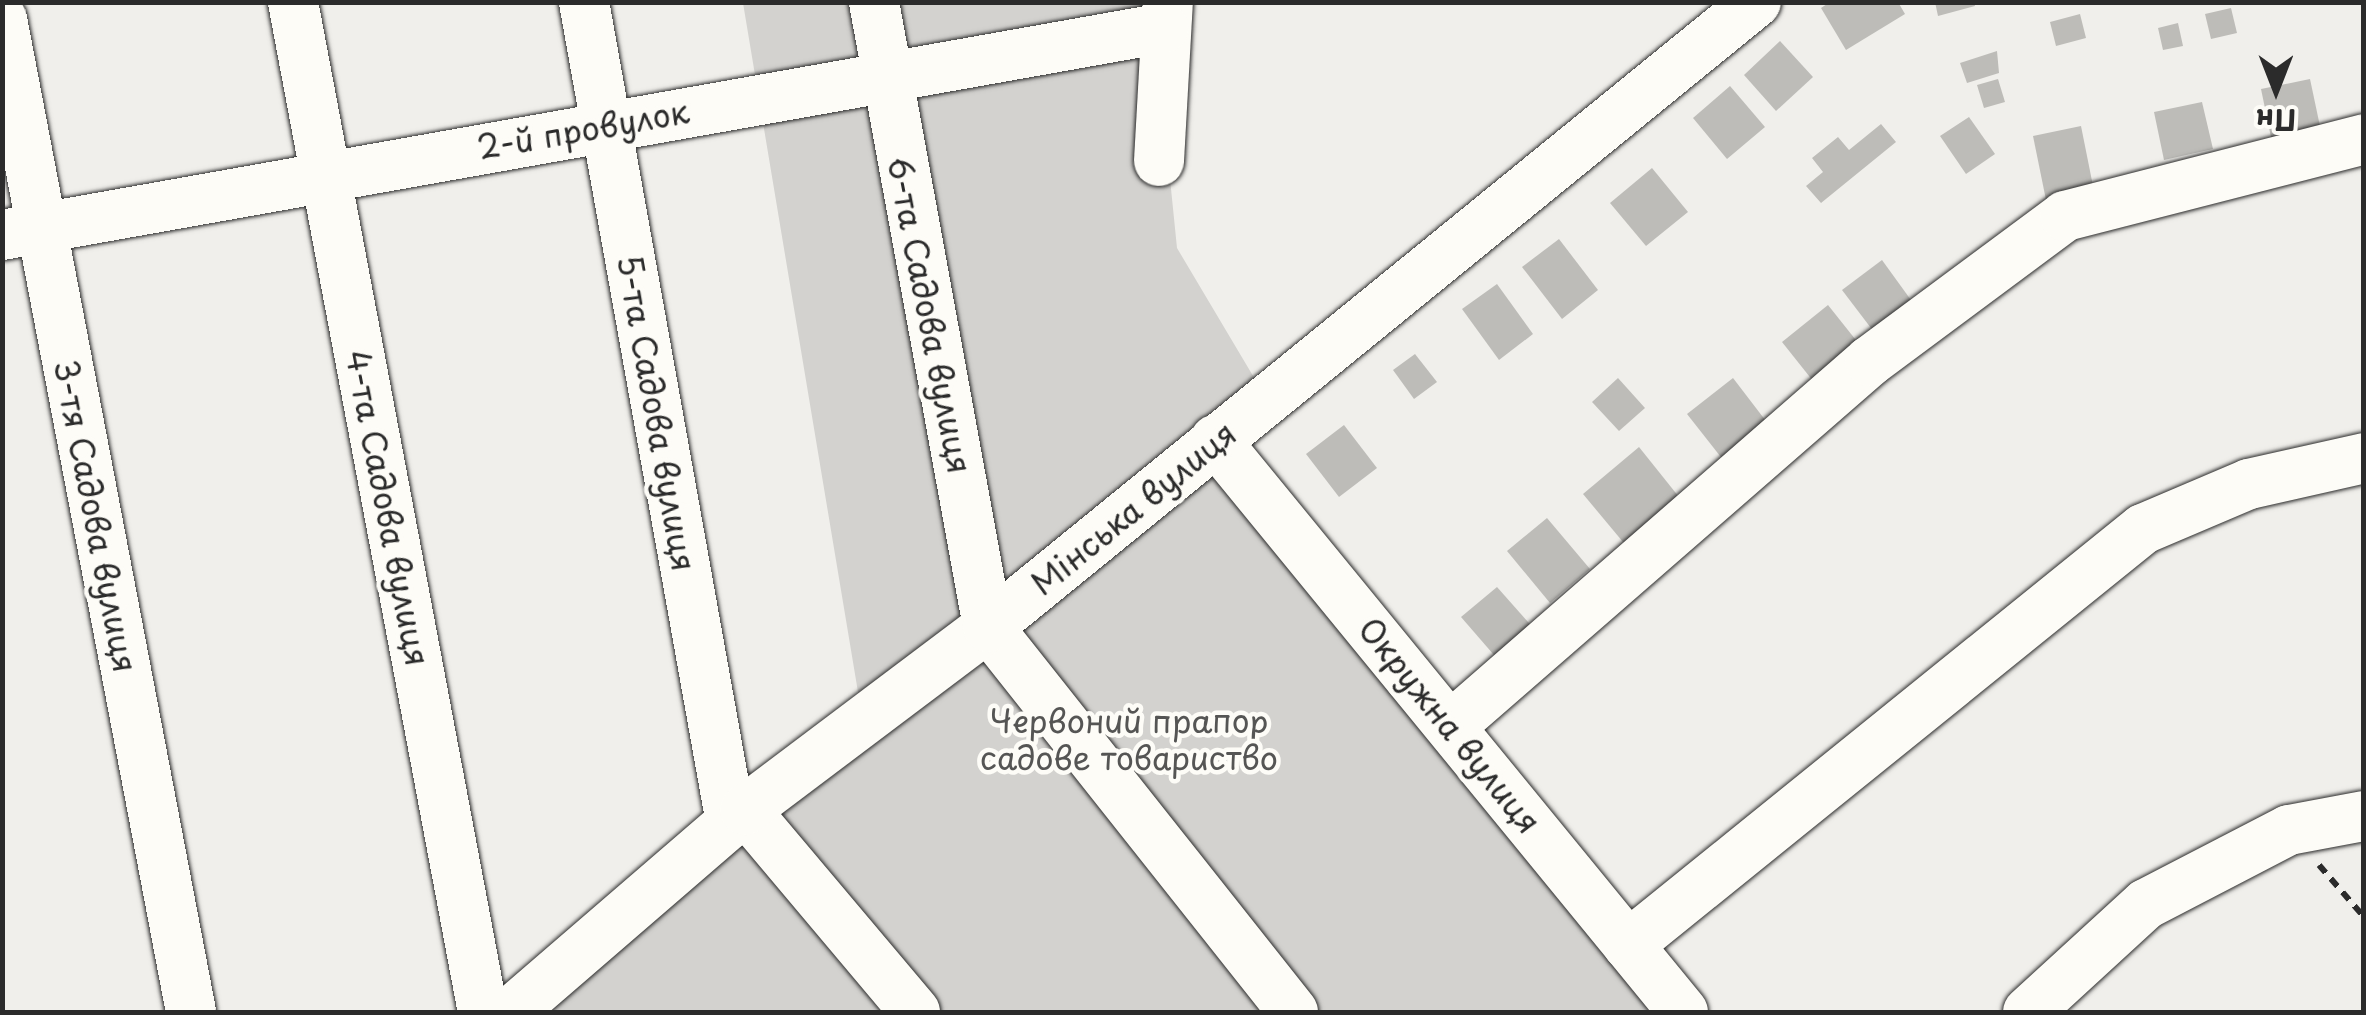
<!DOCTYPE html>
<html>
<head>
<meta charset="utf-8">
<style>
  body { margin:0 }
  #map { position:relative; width:2366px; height:1015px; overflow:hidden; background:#f0efeb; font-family:"Playpen Sans",sans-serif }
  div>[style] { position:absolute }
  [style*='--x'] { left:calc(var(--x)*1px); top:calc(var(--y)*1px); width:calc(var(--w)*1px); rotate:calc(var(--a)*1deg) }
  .green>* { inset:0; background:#d3d2cf }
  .building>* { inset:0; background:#bdbcb8 }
  .path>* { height:6px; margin-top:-3px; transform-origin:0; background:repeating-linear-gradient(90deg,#2b2b2b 0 10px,transparent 0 18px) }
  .roads { filter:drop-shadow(0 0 2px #2b2b2b) drop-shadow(0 0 2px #2b2b2b) }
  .minor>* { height:50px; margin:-25px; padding:0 25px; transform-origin:25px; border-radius:25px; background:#fdfcf7 }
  span { translate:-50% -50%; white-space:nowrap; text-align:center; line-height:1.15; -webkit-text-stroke:9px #fdfcf7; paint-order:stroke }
  .street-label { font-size:32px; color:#2b2b2b }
  .park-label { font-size:32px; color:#555554 }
  .frame { position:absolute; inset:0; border:5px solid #2b2b2b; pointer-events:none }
  .north { position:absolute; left:2226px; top:40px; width:100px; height:100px; -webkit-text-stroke:8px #fdfcf7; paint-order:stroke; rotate:180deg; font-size:28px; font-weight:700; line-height:40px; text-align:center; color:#2b2b2b }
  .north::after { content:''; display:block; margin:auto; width:35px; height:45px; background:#2b2b2b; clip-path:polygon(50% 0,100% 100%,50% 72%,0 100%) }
</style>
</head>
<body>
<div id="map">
  <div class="green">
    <i style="clip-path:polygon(743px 3px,1185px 3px,1168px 159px,1177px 248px,1262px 391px,1234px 439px,1707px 1012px,516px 1012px,860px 704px)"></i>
  </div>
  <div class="building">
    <i style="clip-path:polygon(1830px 2px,1898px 2px,1905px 14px,1846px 50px,1821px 8px)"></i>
    <i style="clip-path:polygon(1935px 2px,1974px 2px,1975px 6px,1938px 16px)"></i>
    <i style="clip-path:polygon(2231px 8px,2237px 33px,2211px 39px,2205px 14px)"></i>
    <i style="clip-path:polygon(2080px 14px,2086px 38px,2056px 46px,2050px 22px)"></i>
    <i style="clip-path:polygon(2178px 23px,2183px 46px,2163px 50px,2158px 28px)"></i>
    <i style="clip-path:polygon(1780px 41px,1813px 77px,1776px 111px,1744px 75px)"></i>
    <i style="clip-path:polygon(1997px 51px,1999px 73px,1967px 83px,1960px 63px)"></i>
    <i style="clip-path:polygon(1998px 79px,2005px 102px,1984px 108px,1977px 85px)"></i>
    <i style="clip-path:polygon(2310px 79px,2321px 131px,2272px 142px,2261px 89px)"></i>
    <i style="clip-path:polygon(1730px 86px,1765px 127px,1727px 159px,1693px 118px)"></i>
    <i style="clip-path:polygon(2202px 102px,2213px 149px,2164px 160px,2154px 112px)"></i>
    <i style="clip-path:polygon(1969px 117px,1995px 154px,1966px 174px,1940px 136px)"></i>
    <i style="clip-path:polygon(1881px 124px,1896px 142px,1821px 203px,1806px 186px,1823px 172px,1812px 158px,1838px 137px,1849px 150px)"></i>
    <i style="clip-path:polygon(2081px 126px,2094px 191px,2046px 200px,2033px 136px)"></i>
    <i style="clip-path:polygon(1652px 168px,1688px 212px,1646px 246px,1610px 203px)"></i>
    <i style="clip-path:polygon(1559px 239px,1598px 290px,1562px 319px,1522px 267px)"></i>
    <i style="clip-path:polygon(1882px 260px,1916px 307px,1877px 336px,1842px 290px)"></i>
    <i style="clip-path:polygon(1497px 284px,1533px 334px,1499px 360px,1462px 309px)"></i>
    <i style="clip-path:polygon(1828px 305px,1863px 349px,1817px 386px,1782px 342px)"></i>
    <i style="clip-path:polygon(1415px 354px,1437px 382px,1414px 399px,1393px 370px)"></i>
    <i style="clip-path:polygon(1618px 378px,1645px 408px,1619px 431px,1592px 402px)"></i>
    <i style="clip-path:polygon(1733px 378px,1769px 425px,1724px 461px,1687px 414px)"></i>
    <i style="clip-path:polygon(1344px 425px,1377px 468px,1339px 497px,1306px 454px)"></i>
    <i style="clip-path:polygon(1639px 447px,1683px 502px,1628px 548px,1583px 494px)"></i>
    <i style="clip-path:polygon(1547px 518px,1590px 569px,1550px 603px,1507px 551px)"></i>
    <i style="clip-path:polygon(1497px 587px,1536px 631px,1500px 662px,1461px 617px)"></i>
  </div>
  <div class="path">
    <i style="--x:2319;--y:865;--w:69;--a:49.1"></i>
  </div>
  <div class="roads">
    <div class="minor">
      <i style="--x:293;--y:2;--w:1028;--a:79.35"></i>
      <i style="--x:584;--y:2;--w:834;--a:79.85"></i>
      <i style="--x:874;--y:2;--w:635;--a:79.66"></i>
      <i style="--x:988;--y:627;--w:491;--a:51.6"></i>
      <i style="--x:2;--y:19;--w:1011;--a:79.22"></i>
      <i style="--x:1159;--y:161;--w:159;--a:-86.8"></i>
      <i style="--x:2;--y:235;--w:1180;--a:-10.1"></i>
      <i style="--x:1215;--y:440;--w:739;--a:50.71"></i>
      <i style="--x:1452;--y:725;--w:554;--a:-41.05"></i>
      <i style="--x:1870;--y:361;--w:243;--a:-36.6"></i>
      <i style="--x:2065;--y:216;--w:309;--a:-14.4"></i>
      <i style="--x:745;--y:810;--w:264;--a:49.9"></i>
      <i style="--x:1628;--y:945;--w:662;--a:-38.93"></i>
      <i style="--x:2143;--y:529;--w:115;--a:-23"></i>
      <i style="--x:2249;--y:484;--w:118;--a:-12.7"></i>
      <i style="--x:511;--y:1012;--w:309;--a:-40.8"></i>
      <i style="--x:745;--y:810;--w:304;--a:-37"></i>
      <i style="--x:988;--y:627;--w:990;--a:-39.14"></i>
      <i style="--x:2028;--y:1012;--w:160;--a:-42.5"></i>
      <i style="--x:2146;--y:904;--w:161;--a:-27.4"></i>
      <i style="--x:2289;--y:830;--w:76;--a:-10.6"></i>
    </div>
  </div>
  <div class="street-label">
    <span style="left:583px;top:129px;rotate:-10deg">2-й провулок</span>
    <span style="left:930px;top:315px;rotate:79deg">6-та Садова вулиця</span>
    <span style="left:657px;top:413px;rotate:80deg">5-та Садова вулиця</span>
    <span style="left:388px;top:508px;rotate:79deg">4-та Садова вулиця</span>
    <span style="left:1133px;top:508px;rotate:-39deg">Мінська вулиця</span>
    <span style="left:96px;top:516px;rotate:79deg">3-тя Садова вулиця</span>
    <span style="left:1450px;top:725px;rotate:51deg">Окружна вулиця</span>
  </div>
  <div class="park-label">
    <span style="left:1129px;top:739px">Червоний прапор<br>садове товариство</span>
  </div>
  <div class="frame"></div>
  <div class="north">Пн</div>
</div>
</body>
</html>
